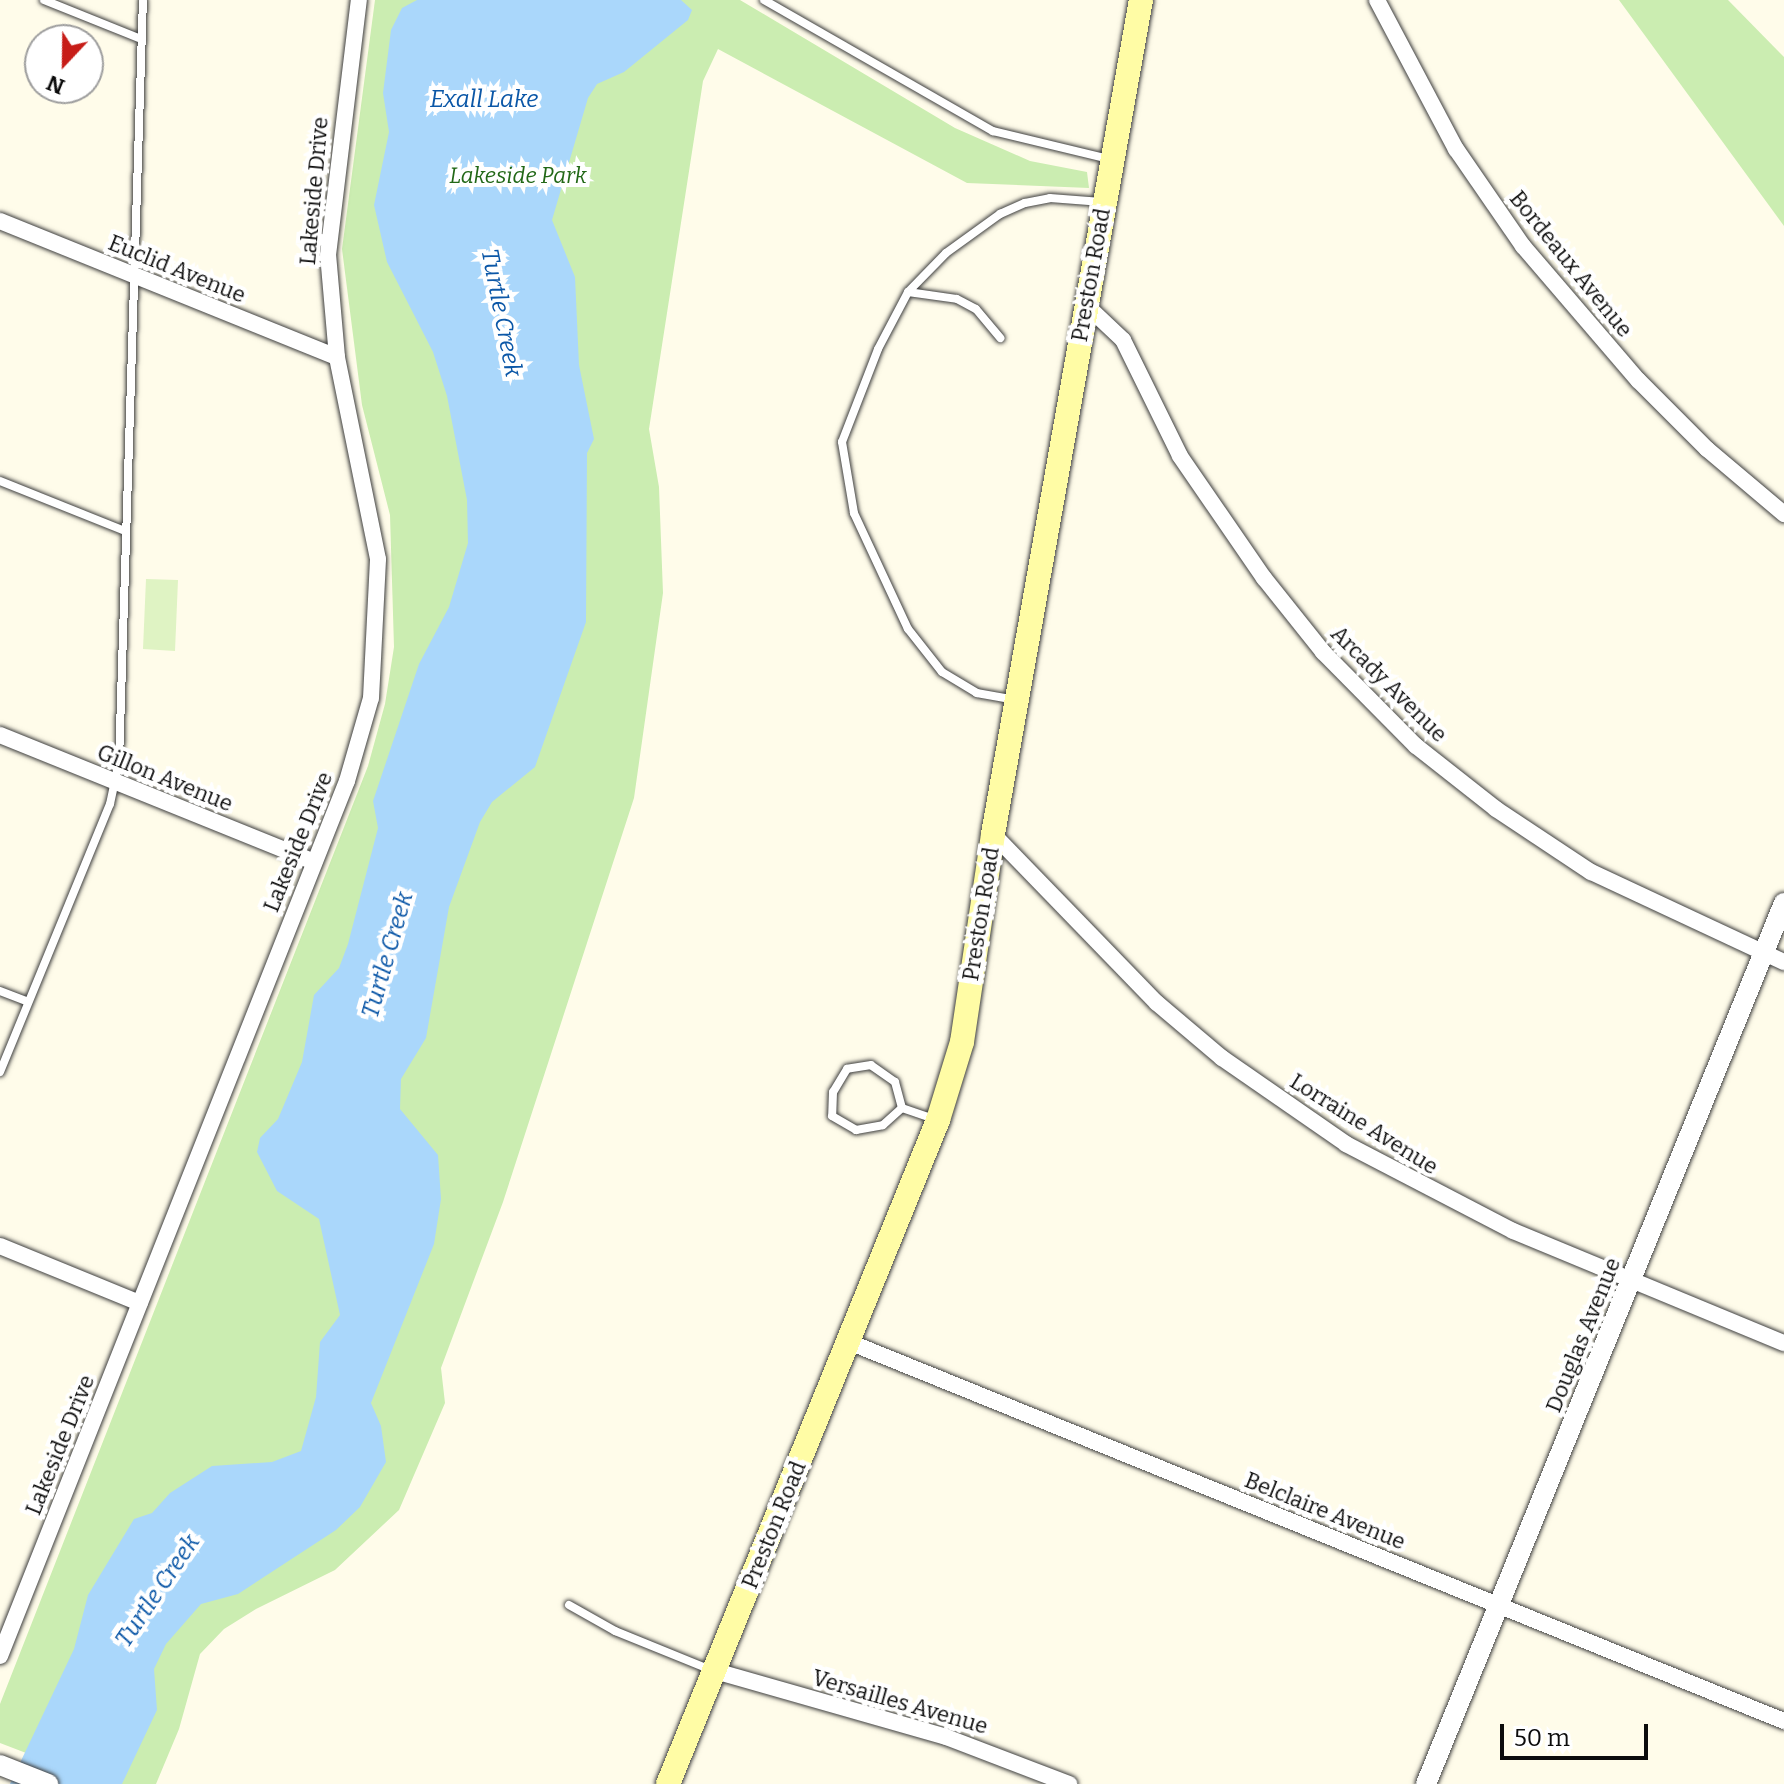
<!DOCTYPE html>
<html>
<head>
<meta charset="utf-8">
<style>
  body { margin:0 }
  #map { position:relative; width:1784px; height:1784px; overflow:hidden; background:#fffcea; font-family:Bitter,serif }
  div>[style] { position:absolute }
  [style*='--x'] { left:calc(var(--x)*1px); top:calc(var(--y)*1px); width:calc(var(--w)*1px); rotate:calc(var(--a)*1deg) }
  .green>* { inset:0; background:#cbedb1 }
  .pitch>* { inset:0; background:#dff3c3 }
  .water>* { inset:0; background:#aad7fb }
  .roads { filter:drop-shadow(0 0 2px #3f3f3f) drop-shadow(0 0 2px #3f3f3f) }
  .service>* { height:8px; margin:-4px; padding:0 4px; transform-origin:4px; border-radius:4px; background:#fff }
  .minor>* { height:16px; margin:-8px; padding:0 8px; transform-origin:8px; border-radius:8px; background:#fff }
  .tertiary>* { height:20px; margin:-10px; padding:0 10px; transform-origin:10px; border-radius:10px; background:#fff }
  .secondary>* { height:24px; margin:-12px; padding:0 12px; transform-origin:12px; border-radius:12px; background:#fffca5 }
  span { translate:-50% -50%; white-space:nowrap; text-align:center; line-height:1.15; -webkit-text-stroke:8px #fff; paint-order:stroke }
  .park-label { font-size:22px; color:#226817; font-style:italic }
  .street-label { font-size:22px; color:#0c0c0c }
  .water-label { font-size:24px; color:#0b57a7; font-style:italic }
  .north { position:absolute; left:24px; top:24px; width:80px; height:80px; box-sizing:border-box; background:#fff; border:2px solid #9e9e9e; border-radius:50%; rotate:202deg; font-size:22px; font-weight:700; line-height:32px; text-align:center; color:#0c0c0c }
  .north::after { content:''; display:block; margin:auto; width:28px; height:36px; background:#c71d18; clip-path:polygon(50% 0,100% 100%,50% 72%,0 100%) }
  .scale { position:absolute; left:1500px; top:1724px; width:148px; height:36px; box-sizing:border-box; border:4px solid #0c0c0c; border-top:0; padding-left:10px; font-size:24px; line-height:28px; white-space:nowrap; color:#0c0c0c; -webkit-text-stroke:6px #fff; paint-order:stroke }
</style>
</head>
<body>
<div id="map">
  <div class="green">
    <i style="clip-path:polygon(375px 0,740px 0,955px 128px,1030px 161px,1087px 172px,1089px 188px,967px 183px,718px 49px,703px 81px,649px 429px,659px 487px,663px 593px,634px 798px,503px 1202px,441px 1368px,445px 1403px,399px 1510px,335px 1570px,256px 1609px,224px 1629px,200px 1654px,179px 1729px,156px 1784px,107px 1784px,0 1743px,0 1704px,368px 766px,385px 704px,394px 647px,390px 515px,362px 405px,342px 249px)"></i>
    <i style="clip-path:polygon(1619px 0,1728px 0,1784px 57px,1784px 226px)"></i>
  </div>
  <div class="pitch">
    <i style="clip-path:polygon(146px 579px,178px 580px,175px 651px,143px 649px)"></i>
  </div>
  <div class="water">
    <i style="clip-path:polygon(417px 0,681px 0,692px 10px,688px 20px,624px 72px,597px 84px,588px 98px,552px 220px,575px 277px,579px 365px,594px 439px,587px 453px,586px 622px,535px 767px,492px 802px,480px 822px,449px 907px,426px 1038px,401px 1079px,400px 1109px,438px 1155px,441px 1199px,434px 1244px,371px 1403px,381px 1426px,386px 1462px,360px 1507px,336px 1530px,238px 1594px,201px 1604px,166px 1644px,154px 1669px,157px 1710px,122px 1784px,10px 1784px,74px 1649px,88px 1595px,134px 1519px,152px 1513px,170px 1493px,212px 1466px,272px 1462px,301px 1451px,316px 1397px,320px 1342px,340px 1315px,319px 1219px,277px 1191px,257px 1152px,260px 1138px,278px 1119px,302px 1062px,314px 995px,339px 968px,348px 944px,378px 828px,373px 801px,419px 664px,449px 607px,468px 543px,467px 500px,447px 396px,433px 352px,387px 262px,374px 205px,389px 132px,383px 93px,391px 30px,402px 8px)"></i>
  </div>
  <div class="roads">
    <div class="service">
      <i style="--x:44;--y:0;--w:105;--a:21.9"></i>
      <i style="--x:764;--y:0;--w:264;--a:29.8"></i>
      <i style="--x:993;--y:131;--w:119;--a:13.6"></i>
      <i style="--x:908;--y:292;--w:49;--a:8.1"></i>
      <i style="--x:957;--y:299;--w:21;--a:28"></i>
      <i style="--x:976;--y:309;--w:38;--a:50"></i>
      <i style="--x:0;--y:481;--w:135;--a:21.8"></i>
      <i style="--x:1016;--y:700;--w:40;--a:-170"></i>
      <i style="--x:977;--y:693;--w:41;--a:-149"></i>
      <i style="--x:942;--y:672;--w:55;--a:-128.3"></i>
      <i style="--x:908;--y:629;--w:128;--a:-115"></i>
      <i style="--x:854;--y:513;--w:72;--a:-99.6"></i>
      <i style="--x:842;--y:442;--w:100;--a:-68.8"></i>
      <i style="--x:878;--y:349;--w:64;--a:-62.2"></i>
      <i style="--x:908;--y:292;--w:54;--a:-45.7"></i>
      <i style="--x:946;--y:253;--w:67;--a:-35.8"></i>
      <i style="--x:1000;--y:214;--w:27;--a:-24"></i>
      <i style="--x:1025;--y:203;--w:25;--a:-11"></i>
      <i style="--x:1050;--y:198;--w:52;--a:4.4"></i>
      <i style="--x:0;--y:991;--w:30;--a:21"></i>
      <i style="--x:0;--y:1072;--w:290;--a:-67.7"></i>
      <i style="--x:110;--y:804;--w:43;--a:-77.9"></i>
      <i style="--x:119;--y:762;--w:762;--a:-88.2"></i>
      <i style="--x:902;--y:1108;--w:27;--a:-105"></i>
      <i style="--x:895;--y:1082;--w:29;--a:-145"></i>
      <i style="--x:871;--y:1065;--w:24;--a:171"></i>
      <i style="--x:847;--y:1069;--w:27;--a:121"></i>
      <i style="--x:833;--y:1092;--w:24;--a:92"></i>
      <i style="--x:832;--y:1116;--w:28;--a:30"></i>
      <i style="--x:856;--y:1130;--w:27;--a:-10"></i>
      <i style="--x:883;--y:1125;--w:25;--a:-42"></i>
      <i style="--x:902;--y:1108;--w:37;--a:19"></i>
      <i style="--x:569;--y:1605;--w:53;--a:29.5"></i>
      <i style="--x:615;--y:1631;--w:104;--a:22.1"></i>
    </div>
    <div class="minor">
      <i style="--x:1377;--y:0;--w:169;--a:62.1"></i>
      <i style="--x:1456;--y:149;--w:118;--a:55.4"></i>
      <i style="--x:1523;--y:246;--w:177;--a:49.4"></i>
      <i style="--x:1638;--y:380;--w:98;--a:45"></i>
      <i style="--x:1707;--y:449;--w:101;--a:40.2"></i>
      <i style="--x:0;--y:221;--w:363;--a:22"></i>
      <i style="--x:1086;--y:305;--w:51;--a:43.4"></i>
      <i style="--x:1123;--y:340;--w:129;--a:63.8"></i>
      <i style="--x:1180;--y:456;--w:148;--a:55.5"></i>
      <i style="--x:1264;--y:578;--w:95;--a:51.4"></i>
      <i style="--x:1323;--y:652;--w:132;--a:45.3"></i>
      <i style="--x:1416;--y:746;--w:102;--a:38.2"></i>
      <i style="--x:1496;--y:809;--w:114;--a:33.6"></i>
      <i style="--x:1591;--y:872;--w:213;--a:25"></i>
      <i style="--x:0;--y:735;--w:339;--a:22"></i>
      <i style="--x:993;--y:834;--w:235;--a:45.9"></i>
      <i style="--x:1157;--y:1003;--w:85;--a:40.2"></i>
      <i style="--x:1222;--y:1058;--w:151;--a:34.7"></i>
      <i style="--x:1346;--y:1144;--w:188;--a:27.5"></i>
      <i style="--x:1513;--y:1231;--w:293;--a:22.5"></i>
      <i style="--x:0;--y:1246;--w:151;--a:22.2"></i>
      <i style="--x:849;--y:1342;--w:1009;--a:22.07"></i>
      <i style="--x:0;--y:1656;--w:941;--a:-68.37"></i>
      <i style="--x:347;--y:781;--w:86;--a:-73.9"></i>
      <i style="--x:371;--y:698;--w:139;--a:-87.1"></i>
      <i style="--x:378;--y:559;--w:206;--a:-101.5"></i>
      <i style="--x:337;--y:357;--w:102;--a:-95"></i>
      <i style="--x:328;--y:255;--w:257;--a:-83.1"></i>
      <i style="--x:715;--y:1671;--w:240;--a:15.9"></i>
      <i style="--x:946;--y:1737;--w:132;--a:20.9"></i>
    </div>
    <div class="tertiary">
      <i style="--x:0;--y:1765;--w:52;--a:21.6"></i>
      <i style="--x:1426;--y:1784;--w:951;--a:-67.89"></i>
    </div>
    <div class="secondary">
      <i style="--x:668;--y:1784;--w:717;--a:-67.87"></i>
      <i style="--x:938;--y:1120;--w:82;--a:-72.9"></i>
      <i style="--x:962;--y:1042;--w:210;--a:-81.5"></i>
      <i style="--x:993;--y:834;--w:847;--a:-79.94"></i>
    </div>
  </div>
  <div class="park-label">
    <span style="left:518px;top:176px">Lakeside Park</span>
  </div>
  <div class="street-label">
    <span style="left:314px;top:191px;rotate:-85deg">Lakeside Drive</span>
    <span style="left:1571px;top:264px;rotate:51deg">Bordeaux Avenue</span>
    <span style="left:177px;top:269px;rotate:22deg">Euclid Avenue</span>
    <span style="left:1091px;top:275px;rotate:-80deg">Preston Road</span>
    <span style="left:1389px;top:684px;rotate:45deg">Arcady Avenue</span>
    <span style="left:165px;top:778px;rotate:22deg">Gillon Avenue</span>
    <span style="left:298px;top:842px;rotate:-68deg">Lakeside Drive</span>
    <span style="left:981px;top:914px;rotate:-81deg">Preston Road</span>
    <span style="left:1364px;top:1124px;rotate:32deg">Lorraine Avenue</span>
    <span style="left:1583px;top:1335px;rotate:-68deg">Douglas Avenue</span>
    <span style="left:60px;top:1445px;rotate:-68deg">Lakeside Drive</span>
    <span style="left:1325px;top:1511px;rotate:22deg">Belclaire Avenue</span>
    <span style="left:774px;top:1525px;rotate:-68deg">Preston Road</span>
    <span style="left:900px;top:1702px;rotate:16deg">Versailles Avenue</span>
  </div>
  <div class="water-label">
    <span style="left:484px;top:100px">Exall Lake</span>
    <span style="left:501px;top:313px;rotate:79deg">Turtle Creek</span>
    <span style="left:388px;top:955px;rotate:-74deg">Turtle Creek</span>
    <span style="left:158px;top:1591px;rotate:-56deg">Turtle Creek</span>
  </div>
  <div class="north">N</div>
  <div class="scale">50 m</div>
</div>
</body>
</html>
